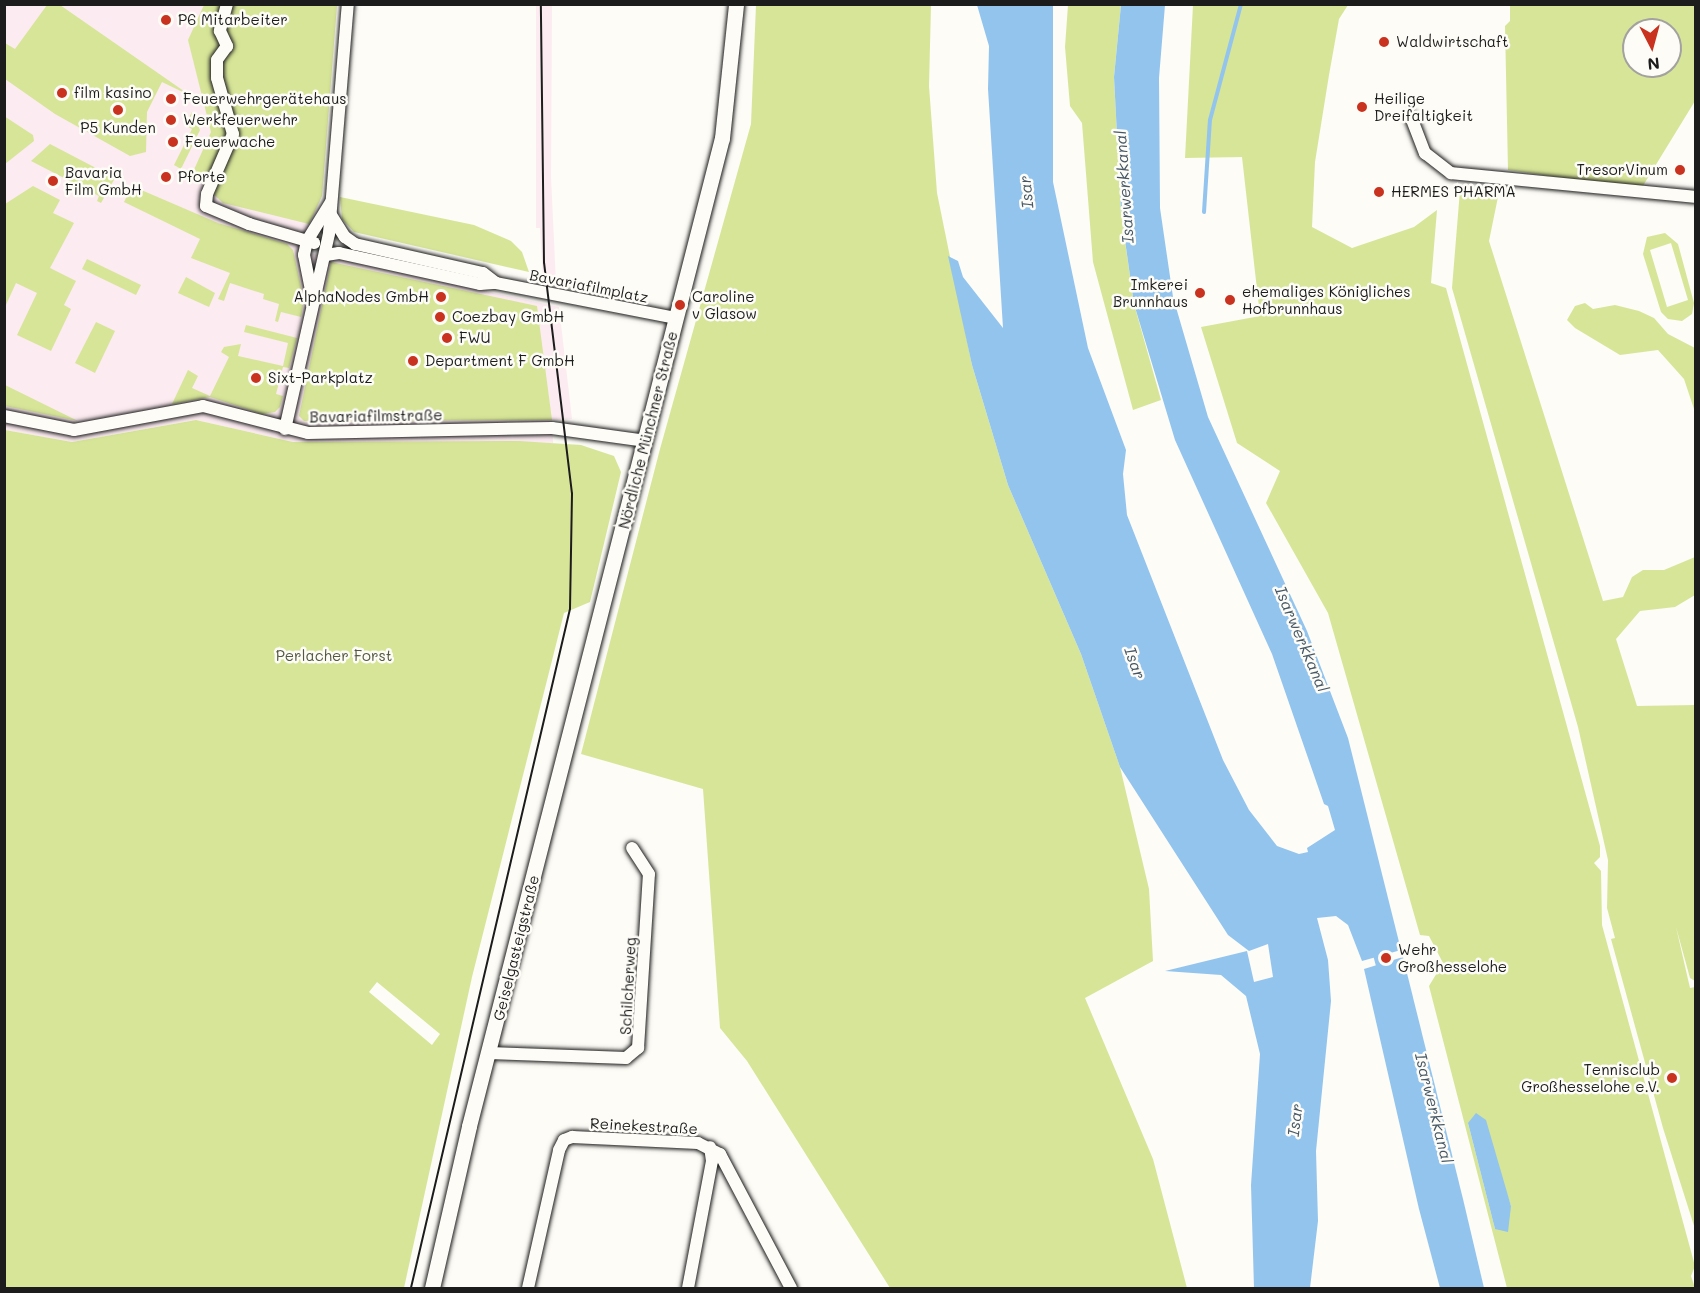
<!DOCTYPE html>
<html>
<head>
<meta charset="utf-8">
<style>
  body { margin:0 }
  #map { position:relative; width:1700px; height:1293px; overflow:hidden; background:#fdfcf7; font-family:Mali,sans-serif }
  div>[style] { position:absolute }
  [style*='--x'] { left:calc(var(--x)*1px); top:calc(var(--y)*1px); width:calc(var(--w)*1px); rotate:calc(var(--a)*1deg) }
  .built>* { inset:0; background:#fcebf0 }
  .green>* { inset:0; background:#d7e598 }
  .water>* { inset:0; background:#92c4ee }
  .stream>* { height:4px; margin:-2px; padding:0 2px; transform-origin:2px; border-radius:2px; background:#92c4ee }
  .canal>* { height:12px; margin:-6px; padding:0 6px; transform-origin:6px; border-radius:6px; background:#92c4ee }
  .roads { filter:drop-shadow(0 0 2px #1c1c1c) drop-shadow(0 0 2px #1c1c1c) }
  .minor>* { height:12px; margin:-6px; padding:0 6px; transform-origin:6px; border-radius:6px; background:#fdfcf7 }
  .major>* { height:15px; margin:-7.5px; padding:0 7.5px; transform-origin:7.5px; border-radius:7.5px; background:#fdfcf7 }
  .tram>* { height:1.5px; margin:-0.75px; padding:0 0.75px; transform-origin:0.75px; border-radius:0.75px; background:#1c1c1c }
  .dots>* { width:16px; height:16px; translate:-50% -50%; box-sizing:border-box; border:3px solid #fdfcf7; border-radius:50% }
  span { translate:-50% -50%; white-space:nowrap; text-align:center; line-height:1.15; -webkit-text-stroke:5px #fdfcf7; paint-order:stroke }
  .poi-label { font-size:15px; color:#1c1c1c }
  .left { translate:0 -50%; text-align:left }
  .right { translate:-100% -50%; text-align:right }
  .street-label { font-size:15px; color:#1c1c1c }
  .park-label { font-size:15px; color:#545841 }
  .water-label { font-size:16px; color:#455766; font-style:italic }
  .frame { position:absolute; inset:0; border:6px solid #1c1c1c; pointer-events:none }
  .north { position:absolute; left:1622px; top:18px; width:60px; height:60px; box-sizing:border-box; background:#fdfcf7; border:2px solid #a3a29f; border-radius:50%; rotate:174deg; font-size:16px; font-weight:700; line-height:24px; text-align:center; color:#1c1c1c }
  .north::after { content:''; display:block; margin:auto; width:21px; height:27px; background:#c8321e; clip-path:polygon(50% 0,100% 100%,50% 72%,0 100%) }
</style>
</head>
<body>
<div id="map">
  <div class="built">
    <i style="clip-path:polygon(5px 5px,337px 5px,322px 196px,300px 251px,559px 307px,572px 419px,552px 420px,553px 443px,293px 442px,196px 420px,72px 442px,5px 430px)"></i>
    <i style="clip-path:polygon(536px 5px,552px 5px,551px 177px,556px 284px,543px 280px,540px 228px,536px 228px)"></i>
  </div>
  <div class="green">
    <i style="clip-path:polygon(47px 5px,60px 5px,191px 96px,162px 82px,147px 112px,146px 152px,130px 156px,55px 114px,5px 79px,5px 43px,15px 49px)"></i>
    <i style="clip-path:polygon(204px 5px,337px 5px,322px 196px,309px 224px,223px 203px,192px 174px,211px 132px,188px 40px)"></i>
    <i style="clip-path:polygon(756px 5px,931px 5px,929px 86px,937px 193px,972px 365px,1008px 485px,1081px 654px,1120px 767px,1149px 889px,1153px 961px,1085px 998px,1153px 1159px,1187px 1288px,890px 1288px,747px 1061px,720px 1028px,703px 789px,581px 754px,660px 449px,751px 124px)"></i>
    <i style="clip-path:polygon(1068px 5px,1121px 5px,1114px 77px,1121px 213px,1134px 304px,1161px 400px,1133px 410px,1093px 262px,1082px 123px,1070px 106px,1065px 47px)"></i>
    <i style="clip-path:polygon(evenodd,1193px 5px,1348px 5px,1339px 19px,1329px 75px,1315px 162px,1312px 227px,1352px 248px,1414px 227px,1437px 210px,1431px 283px,1446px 288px,1600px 846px,1600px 857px,1594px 863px,1601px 871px,1602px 925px,1695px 1266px,1691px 1276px,1695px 1288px,1507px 1288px,1429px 986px,1443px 963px,1429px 936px,1420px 935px,1328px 613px,1266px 503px,1280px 471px,1237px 443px,1201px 327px,1260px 316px,1242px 157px,1185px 158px,1193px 5px,1468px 1123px,1499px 1171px,1511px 1206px,1495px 1229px,1468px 1123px)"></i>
    <i style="clip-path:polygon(evenodd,1510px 5px,1695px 5px,1695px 101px,1641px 189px,1508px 170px,1505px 26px,1510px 21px,1510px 5px,1634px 30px,1670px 30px,1670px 66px,1634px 66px,1634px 30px)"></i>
    <i style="clip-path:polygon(192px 112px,200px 130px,181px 169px,174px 165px,192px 129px,185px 125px)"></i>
    <i style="clip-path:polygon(4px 116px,33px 135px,34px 141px,5px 164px)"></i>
    <i style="clip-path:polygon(50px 144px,115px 178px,101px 203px,97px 201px,99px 196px,31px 161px)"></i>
    <i style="clip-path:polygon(33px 186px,60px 200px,53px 213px,74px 223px,50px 268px,76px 281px,64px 305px,71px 309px,51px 351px,17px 335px,37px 293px,16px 283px,5px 307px,5px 204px)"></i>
    <i style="clip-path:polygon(132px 186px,218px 223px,287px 244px,293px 250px,304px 300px,301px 317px,281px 312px,278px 322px,275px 321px,279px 304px,263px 299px,264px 294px,230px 283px,224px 301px,218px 299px,230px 273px,191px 258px,200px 239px,124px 202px)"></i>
    <i style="clip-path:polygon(1460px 190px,1499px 192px,1489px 241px,1603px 601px,1623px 597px,1632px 577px,1643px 570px,1664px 570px,1695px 557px,1695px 595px,1675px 607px,1640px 611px,1616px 639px,1637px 706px,1695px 705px,1695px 981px,1690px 978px,1676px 927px,1690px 988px,1695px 987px,1695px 1229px,1663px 1128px,1611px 939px,1615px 938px,1607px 908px,1608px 860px,1578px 727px,1452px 288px)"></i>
    <i style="clip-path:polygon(340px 197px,474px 225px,511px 241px,522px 252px,529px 272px,354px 232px,342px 219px)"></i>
    <i style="clip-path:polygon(evenodd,1665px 233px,1678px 244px,1694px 303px,1692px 314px,1682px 321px,1668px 319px,1661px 312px,1643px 254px,1647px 237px,1665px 233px,1671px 243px,1688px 300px,1667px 307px,1650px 250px,1671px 243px)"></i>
    <i style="clip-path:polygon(87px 259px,141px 285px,136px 295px,82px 269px)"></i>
    <i style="clip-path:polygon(331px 262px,537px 306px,552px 420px,304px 421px,299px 416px)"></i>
    <i style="clip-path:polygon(186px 277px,215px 293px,209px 307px,178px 293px)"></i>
    <i style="clip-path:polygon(1585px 303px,1593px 309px,1615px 305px,1639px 311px,1654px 318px,1668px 334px,1695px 348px,1695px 412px,1684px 379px,1658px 350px,1620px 355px,1575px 328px,1567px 320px,1575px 306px)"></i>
    <i style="clip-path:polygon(96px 322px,115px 331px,95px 373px,75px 363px)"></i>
    <i style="clip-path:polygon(246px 325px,297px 338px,289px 368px,283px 367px,276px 394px,283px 396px,280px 407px,275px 412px,262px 414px,210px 397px,172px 404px,188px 370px,198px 376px,192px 388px,210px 396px,229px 357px,221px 352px,224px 347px,241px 344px,238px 356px,283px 366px,288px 343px,244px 332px)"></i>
    <i style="clip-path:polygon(5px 385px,78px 421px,5px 406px)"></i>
    <i style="clip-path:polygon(evenodd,196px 420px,293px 442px,519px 441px,581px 445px,614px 456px,621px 472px,590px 602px,564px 613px,472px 977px,404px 1288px,5px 1288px,5px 430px,72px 442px,196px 420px,377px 982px,440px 1034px,432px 1045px,369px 992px,377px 982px)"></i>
  </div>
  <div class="water">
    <i style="clip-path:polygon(977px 5px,1053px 5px,1053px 182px,1088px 348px,1126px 450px,1123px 474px,1127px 515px,1223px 760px,1249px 810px,1277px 846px,1299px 854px,1308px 852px,1307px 848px,1335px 830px,1328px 806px,1324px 804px,1272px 654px,1175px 440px,1134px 304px,1121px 212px,1114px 77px,1121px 5px,1165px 5px,1159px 78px,1160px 208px,1173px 297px,1208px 417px,1307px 631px,1348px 738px,1401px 950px,1362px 961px,1348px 925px,1336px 916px,1317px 918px,1328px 960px,1331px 1001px,1316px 1151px,1318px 1221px,1310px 1288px,1254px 1288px,1251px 1185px,1260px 1054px,1246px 996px,1221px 975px,1165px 971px,1247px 951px,1254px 982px,1273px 977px,1268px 944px,1249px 951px,1228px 935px,1120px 767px,1081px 654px,1008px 485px,972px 365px,948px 256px,958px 261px,963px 277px,1003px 328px,988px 89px,989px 46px)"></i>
    <i style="clip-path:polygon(1403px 957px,1463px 1199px,1484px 1288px,1440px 1288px,1419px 1209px,1364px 969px)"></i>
    <i style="clip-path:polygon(1476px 1113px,1486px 1120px,1511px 1206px,1508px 1232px,1495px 1229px,1468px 1123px)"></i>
  </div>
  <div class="stream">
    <i style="--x:1204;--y:212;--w:92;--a:-86.3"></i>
    <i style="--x:1210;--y:120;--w:120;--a:-75"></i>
  </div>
  <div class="canal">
    <i style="--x:1376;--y:943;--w:39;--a:75"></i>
  </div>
  <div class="roads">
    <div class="minor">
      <i style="--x:227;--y:4;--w:28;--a:105"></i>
      <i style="--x:220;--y:31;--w:17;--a:65"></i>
      <i style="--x:227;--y:46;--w:17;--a:126"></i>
      <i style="--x:217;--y:60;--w:18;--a:90"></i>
      <i style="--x:217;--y:78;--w:58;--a:74.1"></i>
      <i style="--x:233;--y:134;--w:65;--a:113.4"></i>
      <i style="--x:207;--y:194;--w:12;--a:95"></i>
      <i style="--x:206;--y:206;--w:47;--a:22.7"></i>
      <i style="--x:249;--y:224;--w:68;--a:16.3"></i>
      <i style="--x:1411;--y:117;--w:39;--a:69"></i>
      <i style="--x:1425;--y:153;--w:33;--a:38"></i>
      <i style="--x:1451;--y:173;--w:246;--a:5.6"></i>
      <i style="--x:331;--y:215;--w:26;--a:58"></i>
      <i style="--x:345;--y:237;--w:12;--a:35"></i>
      <i style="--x:355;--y:244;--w:131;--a:12.8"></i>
      <i style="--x:483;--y:273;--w:16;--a:38"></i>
      <i style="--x:326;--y:255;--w:13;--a:-9"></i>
      <i style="--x:339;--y:253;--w:144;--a:12.4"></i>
      <i style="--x:480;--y:284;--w:16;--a:-4"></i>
      <i style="--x:496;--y:283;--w:183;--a:11"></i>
      <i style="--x:313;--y:300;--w:46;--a:-101.3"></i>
      <i style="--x:304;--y:255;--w:14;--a:-78"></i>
      <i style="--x:307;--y:241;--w:46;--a:-58.4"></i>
      <i style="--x:4;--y:416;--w:71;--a:11.3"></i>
      <i style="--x:74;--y:430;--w:131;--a:-10.5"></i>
      <i style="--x:203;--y:406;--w:108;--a:14.4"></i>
      <i style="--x:308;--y:433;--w:244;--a:-1.2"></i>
      <i style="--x:552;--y:428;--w:95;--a:7.9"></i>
      <i style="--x:285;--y:429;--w:201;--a:-77.3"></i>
      <i style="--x:329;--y:233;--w:230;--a:-85.3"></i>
      <i style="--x:489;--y:1053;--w:137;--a:2.1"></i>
      <i style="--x:626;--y:1058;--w:16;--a:-40"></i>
      <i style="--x:638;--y:1048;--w:174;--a:-86.4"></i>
      <i style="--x:649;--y:874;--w:31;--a:-123"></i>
      <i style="--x:528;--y:1288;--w:141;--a:-77.3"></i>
      <i style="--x:559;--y:1150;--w:11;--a:-63"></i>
      <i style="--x:564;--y:1140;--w:9;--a:-21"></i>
      <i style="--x:572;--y:1137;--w:126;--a:2.7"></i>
      <i style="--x:698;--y:1143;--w:25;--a:27"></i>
      <i style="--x:720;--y:1154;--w:152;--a:62.1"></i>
      <i style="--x:688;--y:1288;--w:129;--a:-79.3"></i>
      <i style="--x:712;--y:1161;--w:14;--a:-98"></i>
    </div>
    <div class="major">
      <i style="--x:432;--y:1288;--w:166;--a:-77.1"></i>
      <i style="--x:469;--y:1126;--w:1020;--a:-75.64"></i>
      <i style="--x:722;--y:138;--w:135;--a:-84"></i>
    </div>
  </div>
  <div class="tram">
    <i style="--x:411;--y:1288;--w:697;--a:-76.82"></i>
    <i style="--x:570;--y:609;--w:115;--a:-89"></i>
    <i style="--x:572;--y:494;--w:233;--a:-96.9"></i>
    <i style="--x:544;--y:263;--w:259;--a:-90.7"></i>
  </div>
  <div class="dots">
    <i style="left:166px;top:20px;background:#c8321e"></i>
    <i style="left:1384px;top:42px;background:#c8321e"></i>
    <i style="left:62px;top:93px;background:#c8321e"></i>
    <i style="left:171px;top:99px;background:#c8321e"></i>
    <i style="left:1362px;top:107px;background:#c8321e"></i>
    <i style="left:118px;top:110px;background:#c8321e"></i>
    <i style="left:171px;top:120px;background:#c8321e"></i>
    <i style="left:173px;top:142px;background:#c8321e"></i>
    <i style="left:1680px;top:170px;background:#c8321e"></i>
    <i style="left:166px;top:177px;background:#c8321e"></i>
    <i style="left:53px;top:181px;background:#c8321e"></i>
    <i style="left:1379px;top:192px;background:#c8321e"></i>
    <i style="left:1200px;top:293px;background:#c8321e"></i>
    <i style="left:441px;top:297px;background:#c8321e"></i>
    <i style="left:1230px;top:300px;background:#c8321e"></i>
    <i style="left:680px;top:305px;background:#c8321e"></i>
    <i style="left:440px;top:317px;background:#c8321e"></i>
    <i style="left:447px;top:338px;background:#c8321e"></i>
    <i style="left:413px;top:361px;background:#c8321e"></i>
    <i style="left:256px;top:378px;background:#c8321e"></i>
    <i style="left:1386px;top:958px;background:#c8321e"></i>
    <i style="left:1672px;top:1078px;background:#c8321e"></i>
  </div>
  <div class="poi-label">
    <span class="left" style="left:178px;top:20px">P6 Mitarbeiter</span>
    <span class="left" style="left:1396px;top:42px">Waldwirtschaft</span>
    <span class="left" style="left:74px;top:93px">film kasino</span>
    <span class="left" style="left:1374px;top:107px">Heilige<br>Dreifaltigkeit</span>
    <span class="left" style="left:183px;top:99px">Feuerwehrgerätehaus</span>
    <span class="left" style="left:183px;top:120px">Werkfeuerwehr</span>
    <span style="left:118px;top:128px">P5 Kunden</span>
    <span class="left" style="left:185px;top:142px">Feuerwache</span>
    <span class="right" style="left:1668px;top:170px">TresorVinum</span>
    <span class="left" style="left:65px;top:181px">Bavaria<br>Film GmbH</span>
    <span class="left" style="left:178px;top:177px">Pforte</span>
    <span class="left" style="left:1391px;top:192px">HERMES PHARMA</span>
    <span class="right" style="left:1188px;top:293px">Imkerei<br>Brunnhaus</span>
    <span class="left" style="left:1242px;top:300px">ehemaliges Königliches<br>Hofbrunnhaus</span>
    <span class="left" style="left:692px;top:305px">Caroline<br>v Glasow</span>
    <span class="right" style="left:429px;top:297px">AlphaNodes GmbH</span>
    <span class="left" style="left:452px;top:317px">Coezbay GmbH</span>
    <span class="left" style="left:459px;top:338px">FWU</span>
    <span class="left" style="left:425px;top:361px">Department F GmbH</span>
    <span class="left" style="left:268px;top:378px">Sixt-Parkplatz</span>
    <span class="left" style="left:1398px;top:958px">Wehr<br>Großhesselohe</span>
    <span class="right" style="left:1660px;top:1078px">Tennisclub<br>Großhesselohe e.V.</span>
  </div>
  <div class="street-label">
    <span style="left:589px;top:286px;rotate:11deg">Bavariafilmplatz</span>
    <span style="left:376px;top:416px;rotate:-1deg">Bavariafilmstraße</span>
    <span style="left:648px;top:430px;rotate:-76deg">Nördliche Münchner Straße</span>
    <span style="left:516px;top:948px;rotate:-76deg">Geiselgasteigstraße</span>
    <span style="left:628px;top:986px;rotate:-87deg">Schilcherweg</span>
    <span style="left:644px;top:1126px;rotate:3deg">Reinekestraße</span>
  </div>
  <div class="park-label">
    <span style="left:334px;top:656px">Perlacher Forst</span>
  </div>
  <div class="water-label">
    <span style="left:1124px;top:187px;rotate:-94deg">Isarwerkkanal</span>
    <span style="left:1026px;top:192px;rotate:-96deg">Isar</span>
    <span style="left:1302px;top:639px;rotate:67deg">Isarwerkkanal</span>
    <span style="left:1135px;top:663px;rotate:70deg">Isar</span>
    <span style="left:1434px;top:1108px;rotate:76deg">Isarwerkkanal</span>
    <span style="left:1295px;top:1120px;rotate:-83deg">Isar</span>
  </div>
  <div class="frame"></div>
  <div class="north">N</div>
</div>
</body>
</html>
